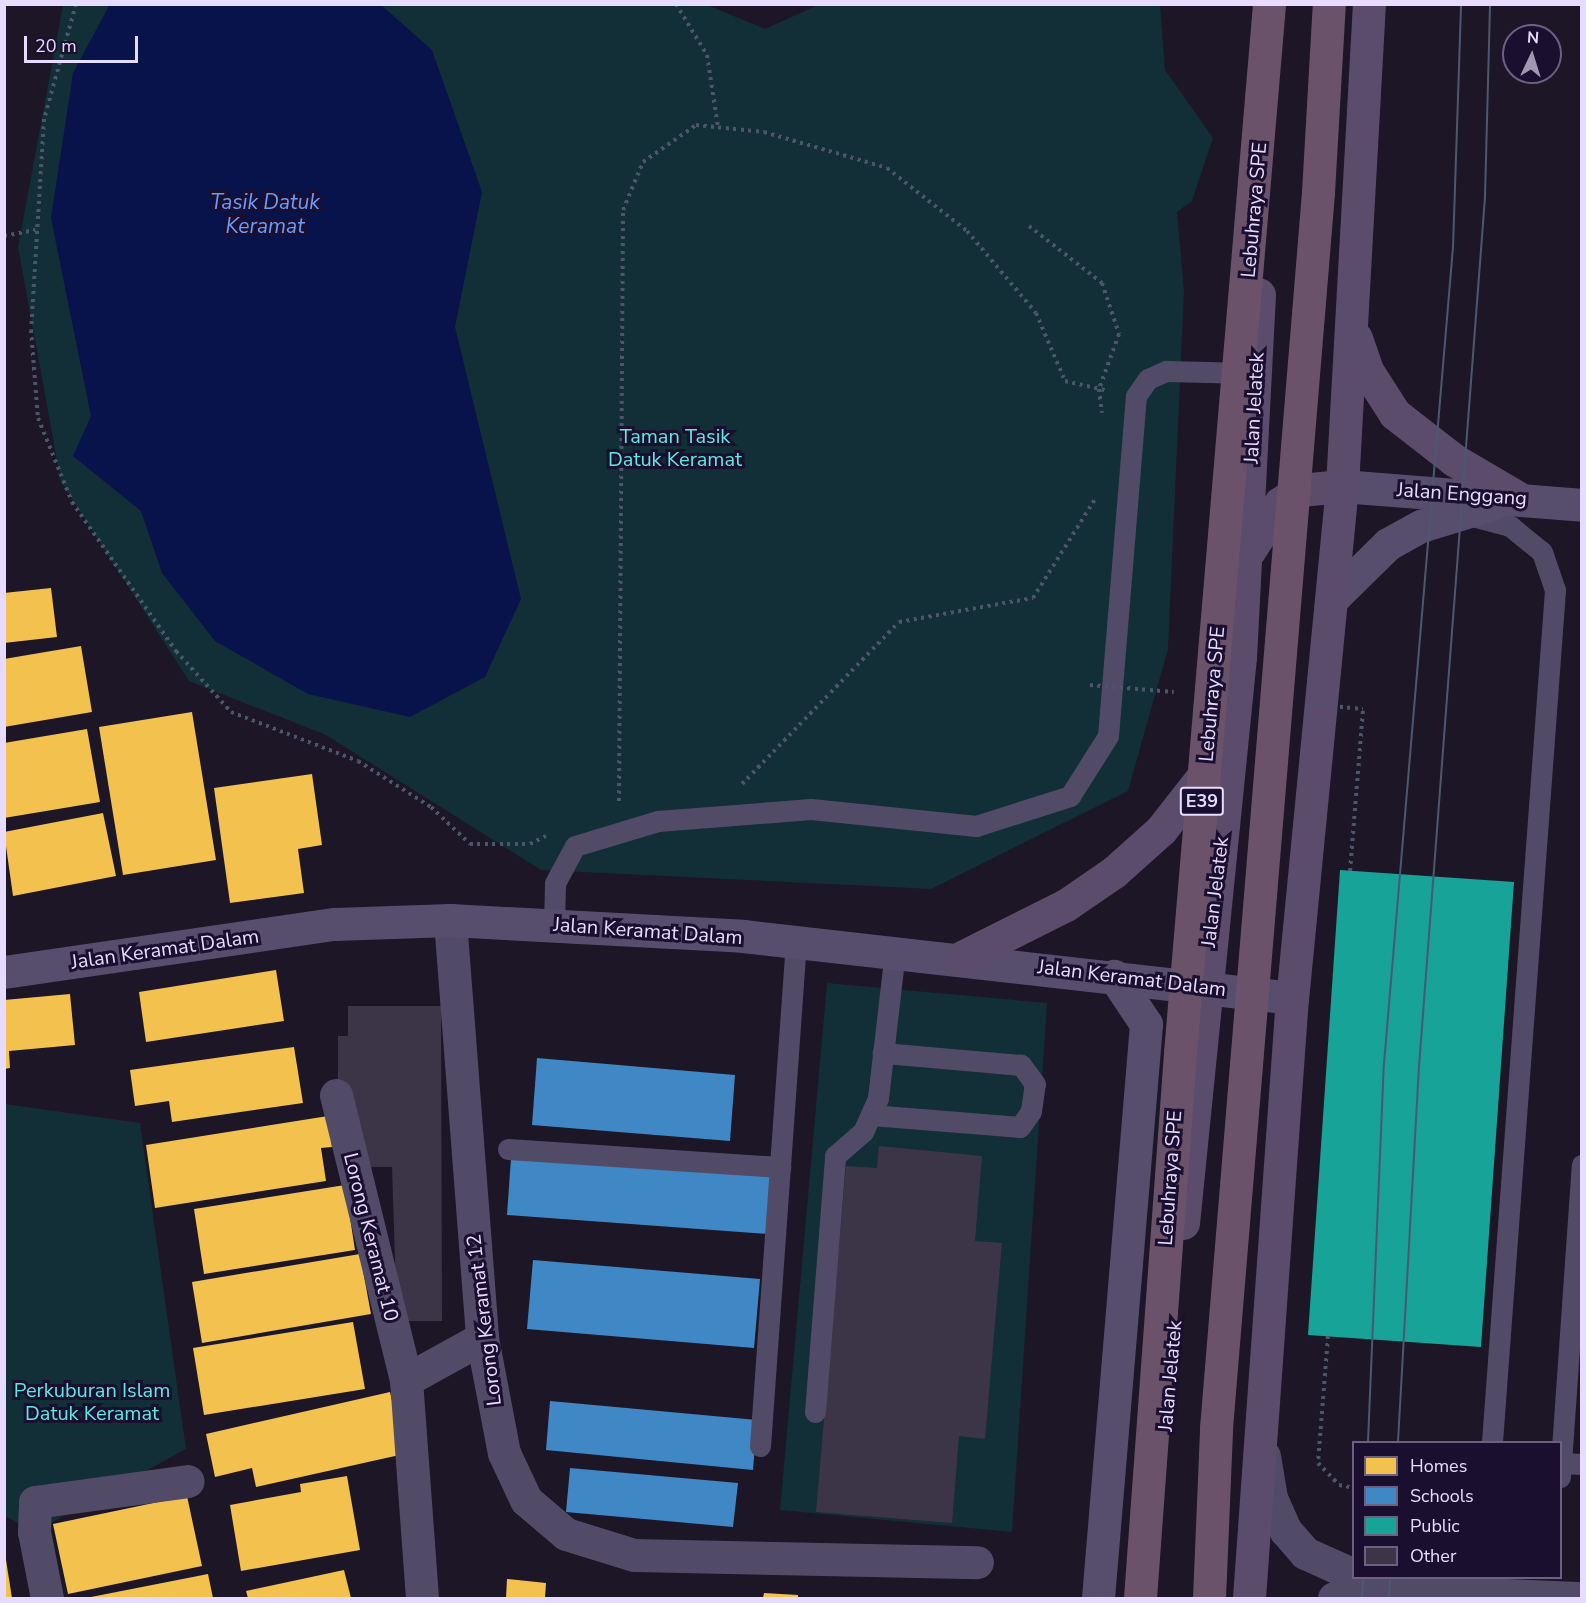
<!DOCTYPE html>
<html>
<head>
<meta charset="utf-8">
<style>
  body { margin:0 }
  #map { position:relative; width:1586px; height:1603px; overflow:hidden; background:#1c1627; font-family:"Nunito Sans",sans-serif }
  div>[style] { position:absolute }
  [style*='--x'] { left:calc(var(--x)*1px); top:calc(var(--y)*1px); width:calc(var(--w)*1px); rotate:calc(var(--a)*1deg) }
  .green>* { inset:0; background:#122e36 }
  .water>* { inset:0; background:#08134c }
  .homes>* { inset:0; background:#f2c14e }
  .schools>* { inset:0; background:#3f88c5 }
  .public>* { inset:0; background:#17a398 }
  .building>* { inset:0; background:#3c3548 }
  .path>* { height:4px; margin-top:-2px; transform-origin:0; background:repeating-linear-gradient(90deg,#4c566b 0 3px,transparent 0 7.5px) }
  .lane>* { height:21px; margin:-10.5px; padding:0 10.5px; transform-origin:10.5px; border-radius:10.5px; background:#524b68 }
  .street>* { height:33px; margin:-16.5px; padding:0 16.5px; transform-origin:16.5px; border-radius:16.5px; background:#524b68 }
  .secondary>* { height:33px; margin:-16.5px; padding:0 16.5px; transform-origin:16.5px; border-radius:16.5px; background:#574e6d }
  .primary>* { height:33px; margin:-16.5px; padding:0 16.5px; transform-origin:16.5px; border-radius:16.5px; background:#5c4c6c }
  .tram>* { height:1.5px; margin:-0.75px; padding:0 0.75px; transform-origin:0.75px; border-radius:0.75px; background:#4c5872 }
  .path-bridge>* { height:4px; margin-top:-2px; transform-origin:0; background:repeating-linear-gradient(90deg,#4c566b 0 3px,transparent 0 7.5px) }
  .highway-bridge>* { height:33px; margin:-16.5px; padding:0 16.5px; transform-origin:16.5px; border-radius:16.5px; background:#6b526b }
  span { translate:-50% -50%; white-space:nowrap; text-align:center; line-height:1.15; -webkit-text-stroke:6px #1a0f2e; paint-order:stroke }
  .shield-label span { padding:2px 4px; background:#1a0f2e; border:2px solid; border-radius:4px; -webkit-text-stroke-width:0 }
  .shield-label { font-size:18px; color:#e7dcff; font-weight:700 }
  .street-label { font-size:20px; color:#e7dcff }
  .park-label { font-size:20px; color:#5cebe3 }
  .water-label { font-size:21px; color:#6a9dff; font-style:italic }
  .frame { position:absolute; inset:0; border:6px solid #e7dcff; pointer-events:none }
  .legend { position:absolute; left:1352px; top:1441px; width:210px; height:138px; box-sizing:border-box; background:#1a0f2e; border:2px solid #6c6182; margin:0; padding:8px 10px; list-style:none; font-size:18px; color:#e7dcff }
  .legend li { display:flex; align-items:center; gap:12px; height:30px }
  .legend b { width:30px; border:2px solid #6c6182 }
  .north { position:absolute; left:1502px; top:24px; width:60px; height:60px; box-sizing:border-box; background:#1a0f2e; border:2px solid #6c6182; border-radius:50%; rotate:4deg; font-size:16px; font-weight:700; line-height:24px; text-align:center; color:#e7dcff }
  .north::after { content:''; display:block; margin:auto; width:21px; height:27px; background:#a097b3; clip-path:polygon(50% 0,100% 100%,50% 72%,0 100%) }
  .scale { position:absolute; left:24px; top:36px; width:114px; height:27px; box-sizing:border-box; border:3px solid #e7dcff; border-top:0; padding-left:8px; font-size:18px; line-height:21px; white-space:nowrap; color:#e7dcff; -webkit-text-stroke:4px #1a0f2e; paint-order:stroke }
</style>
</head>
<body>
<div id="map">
  <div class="green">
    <i style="clip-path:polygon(705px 4px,765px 29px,818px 5px,1160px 5px,1165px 70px,1213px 138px,1192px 201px,1177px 212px,1184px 291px,1168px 649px,1128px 791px,931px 889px,541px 870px,326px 735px,189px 681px,61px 482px,18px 247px,63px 5px)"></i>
    <i style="clip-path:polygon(827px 983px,1047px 1003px,1012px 1532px,780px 1510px)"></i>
    <i style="clip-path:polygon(5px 1104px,140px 1123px,186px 1449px,34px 1532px,5px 1516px)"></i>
  </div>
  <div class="water">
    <i style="clip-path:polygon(110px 4px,381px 5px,432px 50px,482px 192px,455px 327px,521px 599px,485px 677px,410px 717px,308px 694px,215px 641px,162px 573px,141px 511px,73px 456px,91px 416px,51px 218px,73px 73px)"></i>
  </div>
  <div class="homes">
    <i style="clip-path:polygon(51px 588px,57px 637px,4px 643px,4px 593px)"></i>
    <i style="clip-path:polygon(81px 646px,92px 712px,4px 727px,4px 659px)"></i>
    <i style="clip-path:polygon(192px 712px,216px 860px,123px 875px,99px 727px)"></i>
    <i style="clip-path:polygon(87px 729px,100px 802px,4px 818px,4px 743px)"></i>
    <i style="clip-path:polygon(312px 774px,322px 845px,298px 849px,304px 893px,230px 903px,214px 788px)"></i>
    <i style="clip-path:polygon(103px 813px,116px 876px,13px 896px,4px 832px)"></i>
    <i style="clip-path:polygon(276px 970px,284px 1021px,146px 1042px,139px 992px)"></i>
    <i style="clip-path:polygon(70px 994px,75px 1045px,9px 1051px,10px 1068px,4px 1069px,4px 1000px)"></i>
    <i style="clip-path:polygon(294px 1047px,303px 1103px,172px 1122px,169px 1101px,135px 1106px,130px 1070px)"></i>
    <i style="clip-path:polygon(328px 1116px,332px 1147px,321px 1148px,326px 1181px,155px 1208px,146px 1145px)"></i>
    <i style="clip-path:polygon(345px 1185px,355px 1250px,204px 1274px,194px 1209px)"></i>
    <i style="clip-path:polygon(360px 1254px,371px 1314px,202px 1343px,192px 1282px)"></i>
    <i style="clip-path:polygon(353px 1322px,365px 1389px,204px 1415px,193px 1348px)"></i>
    <i style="clip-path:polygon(390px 1392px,404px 1454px,256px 1487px,252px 1468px,215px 1477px,206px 1434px)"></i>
    <i style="clip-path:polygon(347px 1476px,360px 1550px,241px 1571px,230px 1505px,301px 1492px,300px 1484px)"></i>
    <i style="clip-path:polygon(187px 1496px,202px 1566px,68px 1594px,53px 1524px)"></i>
    <i style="clip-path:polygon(6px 1560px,12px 1598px,4px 1598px)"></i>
    <i style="clip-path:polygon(344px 1570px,351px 1598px,248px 1598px,246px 1591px)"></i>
    <i style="clip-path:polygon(208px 1574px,213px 1598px,91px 1598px,91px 1597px)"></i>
    <i style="clip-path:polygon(507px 1579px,546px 1583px,545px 1598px,506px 1598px)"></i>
    <i style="clip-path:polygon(764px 1593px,798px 1595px,798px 1598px,763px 1598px)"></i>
  </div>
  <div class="schools">
    <i style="clip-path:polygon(537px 1058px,735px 1075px,730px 1141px,532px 1125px)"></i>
    <i style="clip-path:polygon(512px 1144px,774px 1162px,769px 1234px,507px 1215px)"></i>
    <i style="clip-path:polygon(533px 1260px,760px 1279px,754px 1348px,527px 1329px)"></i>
    <i style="clip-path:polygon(550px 1401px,757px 1420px,753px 1470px,546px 1450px)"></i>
    <i style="clip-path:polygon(570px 1468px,738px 1483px,733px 1527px,566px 1512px)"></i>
  </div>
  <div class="public">
    <i style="clip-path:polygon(1340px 870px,1514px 882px,1481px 1347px,1308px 1335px)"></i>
  </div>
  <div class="building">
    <i style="clip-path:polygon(348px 1006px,441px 1006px,442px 1321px,397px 1321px,392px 1167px,358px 1167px,338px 1094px,338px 1036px,348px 1036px)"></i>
    <i style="clip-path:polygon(879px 1146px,982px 1156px,975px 1241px,1002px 1243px,985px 1439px,959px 1436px,952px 1523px,816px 1512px,846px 1166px,877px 1168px)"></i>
  </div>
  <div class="path">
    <i style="--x:76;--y:4;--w:119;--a:105.5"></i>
    <i style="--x:44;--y:119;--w:211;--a:93.5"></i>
    <i style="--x:31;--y:330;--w:88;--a:85.5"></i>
    <i style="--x:38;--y:418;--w:91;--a:68"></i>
    <i style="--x:72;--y:502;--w:182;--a:55.1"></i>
    <i style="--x:176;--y:651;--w:82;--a:48"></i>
    <i style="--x:231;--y:712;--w:136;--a:21.1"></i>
    <i style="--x:358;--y:761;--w:86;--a:32.2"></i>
    <i style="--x:431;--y:807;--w:54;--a:43.5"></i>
    <i style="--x:470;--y:844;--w:60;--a:0"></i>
    <i style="--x:530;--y:844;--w:18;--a:-27"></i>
    <i style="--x:676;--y:4;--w:60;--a:58.7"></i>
    <i style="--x:707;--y:55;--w:73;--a:81.3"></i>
    <i style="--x:1029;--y:226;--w:93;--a:38"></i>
    <i style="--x:1102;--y:283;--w:54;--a:71.6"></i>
    <i style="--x:1119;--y:334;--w:59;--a:110"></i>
    <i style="--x:1099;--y:389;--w:24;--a:83"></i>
    <i style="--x:4;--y:236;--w:32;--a:-11"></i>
    <i style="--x:742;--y:784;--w:226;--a:-45.9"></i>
    <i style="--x:899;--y:622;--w:136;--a:-10.2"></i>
    <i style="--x:1033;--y:598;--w:117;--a:-57.9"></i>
    <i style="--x:619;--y:801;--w:591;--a:-89.61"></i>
    <i style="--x:623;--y:210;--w:52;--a:-67.4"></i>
    <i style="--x:643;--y:162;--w:65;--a:-34.9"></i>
    <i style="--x:696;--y:125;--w:68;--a:5.9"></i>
    <i style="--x:764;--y:132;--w:128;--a:16.3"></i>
    <i style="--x:887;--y:168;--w:102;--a:38.2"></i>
    <i style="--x:967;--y:231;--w:107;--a:49.9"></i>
    <i style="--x:1036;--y:313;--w:74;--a:66.9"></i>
    <i style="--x:1065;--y:381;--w:45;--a:12.8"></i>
    <i style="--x:1350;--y:871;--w:163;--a:-85.4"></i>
    <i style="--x:1328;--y:1336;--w:127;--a:94.5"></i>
    <i style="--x:1318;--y:1463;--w:30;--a:46"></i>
    <i style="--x:1339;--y:1485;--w:15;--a:11"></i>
  </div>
  <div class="lane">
    <i style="--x:1465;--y:514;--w:47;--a:14.9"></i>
    <i style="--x:1510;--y:526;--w:41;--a:39.1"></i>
    <i style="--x:1542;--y:552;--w:40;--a:71.1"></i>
    <i style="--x:1555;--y:590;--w:854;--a:94.23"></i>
    <i style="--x:554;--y:925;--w:42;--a:-88.6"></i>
    <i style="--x:555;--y:883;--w:42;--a:-61.6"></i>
    <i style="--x:575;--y:846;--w:87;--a:-16.8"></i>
    <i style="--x:658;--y:821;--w:153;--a:-4.5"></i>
    <i style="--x:811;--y:809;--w:166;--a:5.9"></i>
    <i style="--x:976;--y:826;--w:99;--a:-17.7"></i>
    <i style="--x:1070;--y:796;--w:71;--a:-57.7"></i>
    <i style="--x:1108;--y:736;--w:341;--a:-85.3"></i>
    <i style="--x:1136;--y:396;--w:21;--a:-55"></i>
    <i style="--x:1148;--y:379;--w:20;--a:-24"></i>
    <i style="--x:1166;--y:371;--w:83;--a:1.4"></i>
    <i style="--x:871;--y:1115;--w:149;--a:4.6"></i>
    <i style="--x:1020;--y:1127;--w:19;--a:-55"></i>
    <i style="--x:1031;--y:1111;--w:27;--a:-82"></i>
    <i style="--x:1035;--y:1084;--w:24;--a:-126"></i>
    <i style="--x:1021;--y:1065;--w:139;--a:-175"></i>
    <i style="--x:508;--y:1149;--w:273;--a:3.8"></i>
    <i style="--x:815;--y:1412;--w:257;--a:-85.5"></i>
    <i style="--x:835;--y:1156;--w:37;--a:-41"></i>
    <i style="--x:863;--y:1132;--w:37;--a:-66"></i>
    <i style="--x:878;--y:1098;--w:147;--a:-83.4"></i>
    <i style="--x:760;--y:1446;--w:506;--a:-85.92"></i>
    <i style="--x:1562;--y:1463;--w:20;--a:3"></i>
    <i style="--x:1560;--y:1477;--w:313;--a:-86"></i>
  </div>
  <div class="street">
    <i style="--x:450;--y:920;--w:419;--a:85.6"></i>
    <i style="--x:482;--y:1338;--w:117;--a:79.2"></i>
    <i style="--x:504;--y:1453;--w:52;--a:64.9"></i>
    <i style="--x:526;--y:1500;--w:52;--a:40.4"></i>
    <i style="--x:566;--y:1534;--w:71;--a:17.2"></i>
    <i style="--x:634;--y:1555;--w:343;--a:1.2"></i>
    <i style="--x:336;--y:1095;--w:293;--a:76.2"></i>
    <i style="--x:406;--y:1380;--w:219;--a:85.8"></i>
    <i style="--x:406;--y:1380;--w:87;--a:-28.9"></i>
    <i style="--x:1264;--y:1456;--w:43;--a:80.5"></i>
    <i style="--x:1271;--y:1498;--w:36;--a:66"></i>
    <i style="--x:1286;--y:1531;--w:29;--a:49"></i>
    <i style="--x:1305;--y:1553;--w:54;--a:24.2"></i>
    <i style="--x:47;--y:1598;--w:67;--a:-101.1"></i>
    <i style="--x:34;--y:1532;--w:30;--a:-88"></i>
    <i style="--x:35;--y:1502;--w:154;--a:-7.8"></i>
    <i style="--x:1334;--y:1598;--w:71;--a:-5.6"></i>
    <i style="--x:1405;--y:1591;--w:172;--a:2.3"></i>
  </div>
  <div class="secondary">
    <i style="--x:1342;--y:486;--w:241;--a:4.5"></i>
    <i style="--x:1333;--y:598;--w:77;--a:-44.5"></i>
    <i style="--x:1388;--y:544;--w:38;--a:-29"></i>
    <i style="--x:1421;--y:526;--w:75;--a:-17"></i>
    <i style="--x:4;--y:972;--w:334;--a:-8.3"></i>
    <i style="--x:335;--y:924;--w:115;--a:-2"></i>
    <i style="--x:450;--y:920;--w:293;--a:3.1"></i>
    <i style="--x:743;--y:936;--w:552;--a:6.44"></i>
    <i style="--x:1098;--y:1598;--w:576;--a:-85.22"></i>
    <i style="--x:1146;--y:1024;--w:58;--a:-123.7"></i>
  </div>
  <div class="primary">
    <i style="--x:1356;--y:338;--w:36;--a:71"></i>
    <i style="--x:1368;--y:372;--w:50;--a:57.3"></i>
    <i style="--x:1395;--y:414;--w:75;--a:37.9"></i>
    <i style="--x:1454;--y:460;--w:73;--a:30.4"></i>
    <i style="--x:1249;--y:551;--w:57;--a:-57.1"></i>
    <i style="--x:1280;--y:503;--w:24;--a:-33"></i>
    <i style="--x:1300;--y:490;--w:42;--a:-5.4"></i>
    <i style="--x:962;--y:957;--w:116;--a:-26.6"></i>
    <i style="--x:1066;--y:905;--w:58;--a:-34.5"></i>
    <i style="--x:1114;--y:872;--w:63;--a:-41.8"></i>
    <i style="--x:1161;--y:830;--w:81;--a:-52"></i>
    <i style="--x:1183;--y:1223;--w:569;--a:-84.25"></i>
    <i style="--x:1240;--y:657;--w:363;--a:-87"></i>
    <i style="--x:1249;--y:1598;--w:589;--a:-85.91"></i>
    <i style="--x:1291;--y:1010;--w:526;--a:-84.44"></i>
    <i style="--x:1342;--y:486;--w:483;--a:-86.8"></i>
  </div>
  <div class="tram">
    <i style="--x:1368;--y:1442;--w:378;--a:-87.6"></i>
    <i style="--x:1384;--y:1064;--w:819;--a:-85.17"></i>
    <i style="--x:1453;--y:248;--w:244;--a:-88.1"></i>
    <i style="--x:1398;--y:1442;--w:376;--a:-86.8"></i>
    <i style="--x:1419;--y:1067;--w:872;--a:-85.66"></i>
    <i style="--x:1485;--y:197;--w:193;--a:-88.5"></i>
    <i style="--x:1362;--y:1598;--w:20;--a:-87"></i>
    <i style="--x:1389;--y:1598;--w:20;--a:-87"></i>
  </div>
  <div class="path-bridge">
    <i style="--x:1090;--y:685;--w:84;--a:4.8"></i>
    <i style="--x:1310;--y:704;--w:53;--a:5.4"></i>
  </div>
  <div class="highway-bridge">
    <i style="--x:1140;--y:1598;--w:546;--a:-85.8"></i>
    <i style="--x:1180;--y:1053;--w:1053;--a:-85.15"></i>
    <i style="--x:1209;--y:1598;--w:170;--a:-87.6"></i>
    <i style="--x:1216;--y:1428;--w:1240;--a:-85.28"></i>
    <i style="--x:1318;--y:192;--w:188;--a:-86.7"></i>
  </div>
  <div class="shield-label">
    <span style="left:1202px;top:801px">E39</span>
  </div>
  <div class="street-label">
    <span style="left:1254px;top:210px;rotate:-85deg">Lebuhraya SPE</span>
    <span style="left:1254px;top:408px;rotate:-87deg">Jalan Jelatek</span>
    <span style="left:1462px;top:494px;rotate:4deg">Jalan Enggang</span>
    <span style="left:1212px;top:694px;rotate:-85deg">Lebuhraya SPE</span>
    <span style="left:1215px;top:892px;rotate:-83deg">Jalan Jelatek</span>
    <span style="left:648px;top:931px;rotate:4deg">Jalan Keramat Dalam</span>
    <span style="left:165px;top:949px;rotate:-8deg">Jalan Keramat Dalam</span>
    <span style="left:1132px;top:978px;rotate:7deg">Jalan Keramat Dalam</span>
    <span style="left:1170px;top:1178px;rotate:-86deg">Lebuhraya SPE</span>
    <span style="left:371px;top:1237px;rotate:76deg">Lorong Keramat 10</span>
    <span style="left:484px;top:1320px;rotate:-97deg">Lorong Keramat 12</span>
    <span style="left:1170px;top:1376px;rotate:-85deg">Jalan Jelatek</span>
  </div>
  <div class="park-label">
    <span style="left:675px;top:448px">Taman Tasik<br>Datuk Keramat</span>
    <span style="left:92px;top:1402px">Perkuburan Islam<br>Datuk Keramat</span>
  </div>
  <div class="water-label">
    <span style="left:265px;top:214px">Tasik Datuk<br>Keramat</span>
  </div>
  <div class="frame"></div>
  <ul class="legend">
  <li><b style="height:16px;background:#f2c14e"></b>Homes</li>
  <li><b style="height:16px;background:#3f88c5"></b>Schools</li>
  <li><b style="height:16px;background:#17a398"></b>Public</li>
  <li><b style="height:16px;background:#3c3548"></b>Other</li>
  </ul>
  <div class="north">N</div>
  <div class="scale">20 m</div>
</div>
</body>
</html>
